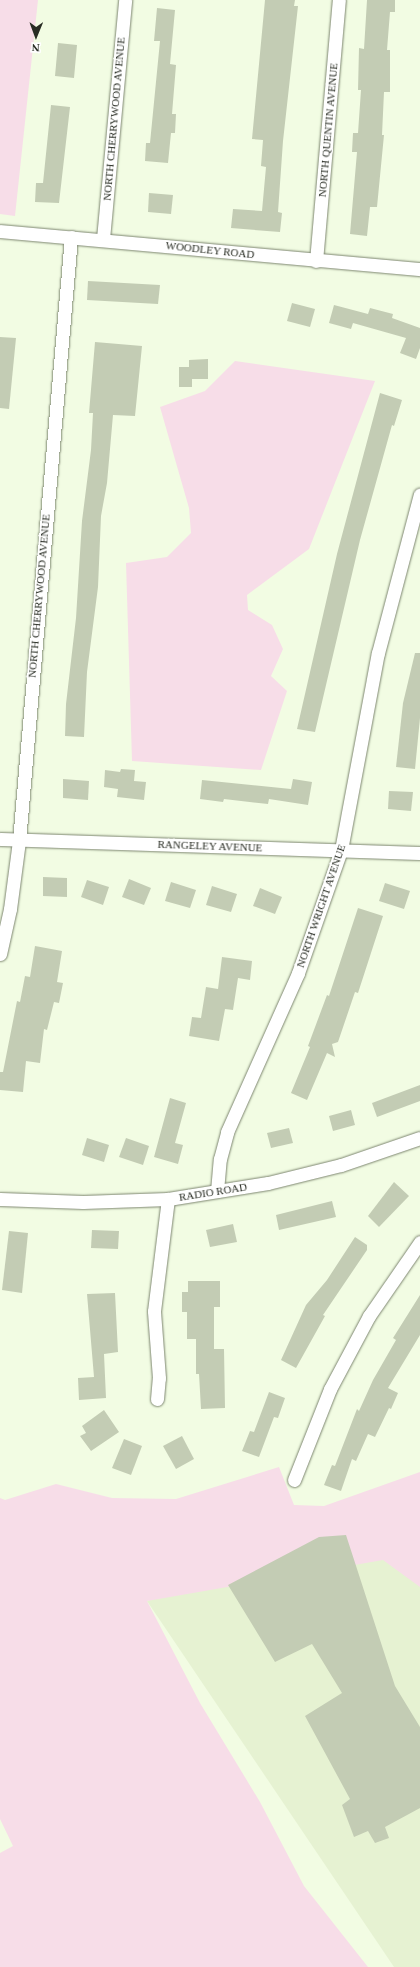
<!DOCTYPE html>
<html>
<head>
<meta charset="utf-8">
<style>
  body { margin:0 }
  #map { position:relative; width:420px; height:1967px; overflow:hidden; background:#f2fce3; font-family:"Times New Roman",serif }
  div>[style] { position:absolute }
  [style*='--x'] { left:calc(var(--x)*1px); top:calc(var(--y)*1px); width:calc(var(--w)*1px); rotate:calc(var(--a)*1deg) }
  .built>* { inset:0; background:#e6f2d2 }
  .green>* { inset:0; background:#f7dde8 }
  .building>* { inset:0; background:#c3ccb4 }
  .roads { filter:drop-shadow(0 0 1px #7d8670) drop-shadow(0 0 1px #7d8670) }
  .street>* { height:13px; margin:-6.5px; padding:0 6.5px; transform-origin:6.5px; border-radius:6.5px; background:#fff }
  span { translate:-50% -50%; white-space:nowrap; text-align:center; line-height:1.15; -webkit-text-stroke:3px #fff; paint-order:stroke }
  .street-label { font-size:11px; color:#282c23 }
  .north { position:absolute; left:16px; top:16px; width:40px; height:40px; -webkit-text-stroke:3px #fff; paint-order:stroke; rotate:181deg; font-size:11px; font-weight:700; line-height:16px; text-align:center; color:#282c23 }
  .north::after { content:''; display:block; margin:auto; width:14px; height:18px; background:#282c23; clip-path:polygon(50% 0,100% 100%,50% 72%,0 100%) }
</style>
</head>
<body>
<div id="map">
  <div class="built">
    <i style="clip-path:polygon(420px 1520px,420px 1967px,394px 1967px,147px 1601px)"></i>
  </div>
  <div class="green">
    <i style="clip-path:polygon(0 0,38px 0,15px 216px,0 214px)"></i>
    <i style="clip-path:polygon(235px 361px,375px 381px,309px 549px,247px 595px,248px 610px,272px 625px,283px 649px,271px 676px,287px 691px,261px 770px,132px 761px,126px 563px,167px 557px,191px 533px,189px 508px,160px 407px,205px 391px)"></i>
    <i style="clip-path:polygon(279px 1467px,294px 1505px,324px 1506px,420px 1472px,420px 1587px,383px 1560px,147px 1601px,200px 1703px,260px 1802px,304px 1886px,368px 1967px,0 1967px,0 1853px,13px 1846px,0 1819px,0 1498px,5px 1500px,56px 1484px,112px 1498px,176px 1499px)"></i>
  </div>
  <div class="building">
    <i style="clip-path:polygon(265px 0,295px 0,294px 6px,298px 6px,283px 141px,278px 212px,282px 213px,280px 232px,231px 228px,233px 209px,262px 211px,266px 167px,261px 166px,263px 140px,252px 139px)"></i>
    <i style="clip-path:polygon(367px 0,395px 0,395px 12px,390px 12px,387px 50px,390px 50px,390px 92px,384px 92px,382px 135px,384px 135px,377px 207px,370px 207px,367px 236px,350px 234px,357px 152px,352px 152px,353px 133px,358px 133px,361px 90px,358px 90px,359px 48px,364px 49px)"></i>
    <i style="clip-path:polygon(157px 8px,175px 10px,170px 64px,176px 65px,172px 114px,176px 114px,175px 133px,171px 133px,168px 163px,145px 161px,146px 143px,150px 143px,160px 41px,154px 41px)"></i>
    <i style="clip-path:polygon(58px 43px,77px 45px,74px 78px,55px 76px)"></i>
    <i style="clip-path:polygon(51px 105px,70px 107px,59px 203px,35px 202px,36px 183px,43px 183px)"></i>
    <i style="clip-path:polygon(149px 193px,173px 195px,171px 214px,148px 212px)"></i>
    <i style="clip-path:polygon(88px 281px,160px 285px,158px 304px,87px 300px)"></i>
    <i style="clip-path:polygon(292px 303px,315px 309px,310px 327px,287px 321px)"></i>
    <i style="clip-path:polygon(334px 305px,368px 314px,370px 308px,393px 314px,392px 318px,420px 328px,420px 348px,416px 359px,400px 353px,406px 338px,353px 323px,351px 329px,329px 323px)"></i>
    <i style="clip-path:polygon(0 337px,16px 338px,9px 409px,0 408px)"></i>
    <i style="clip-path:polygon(95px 342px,142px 346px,135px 416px,113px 415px,107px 483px,101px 516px,98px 587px,87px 672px,84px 737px,65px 736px,66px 704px,76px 618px,82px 521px,91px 450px,93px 413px,89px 413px)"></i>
    <i style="clip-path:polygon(208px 359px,208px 379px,192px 379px,192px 387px,179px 387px,179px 367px,189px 367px,189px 360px)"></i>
    <i style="clip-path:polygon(380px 393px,402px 400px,394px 426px,392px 425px,360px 540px,315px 732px,297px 729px,337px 554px)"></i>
    <i style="clip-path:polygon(415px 653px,420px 653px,420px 718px,415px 769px,396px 767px,403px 703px)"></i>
    <i style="clip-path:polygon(121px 769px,135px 770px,134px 781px,146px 782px,144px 800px,117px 797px,118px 789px,104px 787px,105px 770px,120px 772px)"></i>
    <i style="clip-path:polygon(63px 779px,89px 781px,88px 800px,63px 798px)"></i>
    <i style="clip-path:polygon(293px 779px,312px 782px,308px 805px,269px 799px,268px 804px,224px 799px,223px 802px,200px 799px,202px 780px,291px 789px)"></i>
    <i style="clip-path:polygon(389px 791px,413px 792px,411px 811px,388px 809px)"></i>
    <i style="clip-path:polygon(43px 877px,67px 878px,67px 897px,43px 896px)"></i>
    <i style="clip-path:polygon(129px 879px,151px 888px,144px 905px,122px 897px)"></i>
    <i style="clip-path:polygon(87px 880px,109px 887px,103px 905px,81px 897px)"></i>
    <i style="clip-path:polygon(171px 882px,196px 890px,190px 908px,165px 901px)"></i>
    <i style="clip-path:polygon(385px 883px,410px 891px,404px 909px,379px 901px)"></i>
    <i style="clip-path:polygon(212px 886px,237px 894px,231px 912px,206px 905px)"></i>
    <i style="clip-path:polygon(260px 888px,282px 897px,275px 914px,253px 906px)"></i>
    <i style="clip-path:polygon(358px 908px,383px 916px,358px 993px,355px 992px,338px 1042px,332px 1044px,335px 1057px,327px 1053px,307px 1100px,291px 1093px,310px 1047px,308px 1046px,327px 995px,329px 996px)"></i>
    <i style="clip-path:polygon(35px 946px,62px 951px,57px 982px,63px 983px,59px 1003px,54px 1002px,47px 1030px,44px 1029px,40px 1063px,26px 1061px,23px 1092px,0 1090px,0 1072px,3px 1072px,17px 1001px,20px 1002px,25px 976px,30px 977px)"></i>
    <i style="clip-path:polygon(222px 957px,252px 961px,250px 980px,238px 978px,233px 1010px,225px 1009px,219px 1041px,189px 1036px,192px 1017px,201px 1018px,206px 987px,218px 989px)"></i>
    <i style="clip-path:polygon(420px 1085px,420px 1101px,377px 1117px,372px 1103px)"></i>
    <i style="clip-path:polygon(170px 1098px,186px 1103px,175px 1143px,183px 1145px,178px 1164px,154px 1157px)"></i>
    <i style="clip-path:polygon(351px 1110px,355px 1125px,333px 1131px,329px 1116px)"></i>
    <i style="clip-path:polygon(289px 1128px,293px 1143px,271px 1148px,267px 1133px)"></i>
    <i style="clip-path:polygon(87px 1138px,109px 1145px,104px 1162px,82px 1155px)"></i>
    <i style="clip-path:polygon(126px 1138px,149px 1146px,143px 1165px,119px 1157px)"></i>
    <i style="clip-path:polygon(394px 1182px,409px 1196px,379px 1227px,368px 1216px)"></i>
    <i style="clip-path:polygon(332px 1201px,336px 1217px,279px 1230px,276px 1215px)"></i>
    <i style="clip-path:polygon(233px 1224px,237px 1242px,210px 1247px,206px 1230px)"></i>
    <i style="clip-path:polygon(92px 1230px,119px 1231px,118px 1249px,91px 1248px)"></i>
    <i style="clip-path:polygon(9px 1231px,28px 1233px,22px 1293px,2px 1290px)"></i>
    <i style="clip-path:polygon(355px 1237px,367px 1245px,367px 1250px,323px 1315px,325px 1316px,296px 1368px,281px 1360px,306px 1305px,327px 1280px)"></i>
    <i style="clip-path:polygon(188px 1281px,220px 1281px,220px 1307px,214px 1307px,214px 1349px,224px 1349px,225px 1408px,201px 1409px,199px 1374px,196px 1374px,196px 1339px,187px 1339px,187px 1312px,182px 1312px,182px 1292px,188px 1292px)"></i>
    <i style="clip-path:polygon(115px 1293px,118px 1352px,104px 1354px,106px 1398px,79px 1400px,78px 1378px,94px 1377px,87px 1294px)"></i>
    <i style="clip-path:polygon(420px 1295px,420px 1335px,388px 1388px,398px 1393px,391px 1409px,389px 1408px,375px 1437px,368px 1434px,356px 1461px,352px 1459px,341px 1491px,324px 1485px,332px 1465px,335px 1466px,357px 1409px,359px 1411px,373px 1380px,396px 1340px,393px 1338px)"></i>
    <i style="clip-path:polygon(269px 1392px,285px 1398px,278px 1418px,274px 1417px,259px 1457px,242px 1451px,250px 1431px,254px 1432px)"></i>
    <i style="clip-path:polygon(104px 1410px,119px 1432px,91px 1451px,80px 1436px,86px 1433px,82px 1426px)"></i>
    <i style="clip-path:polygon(182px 1436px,194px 1459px,176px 1469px,163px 1446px)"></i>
    <i style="clip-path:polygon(124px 1439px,142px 1446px,131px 1475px,112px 1468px)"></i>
    <i style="clip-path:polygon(346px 1535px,395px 1686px,420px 1727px,420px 1808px,385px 1827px,389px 1838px,375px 1843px,368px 1831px,354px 1837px,342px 1805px,350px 1799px,305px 1716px,342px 1693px,312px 1644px,275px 1662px,228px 1585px,319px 1537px)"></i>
  </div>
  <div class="roads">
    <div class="street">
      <i style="--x:0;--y:231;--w:422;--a:5.2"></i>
      <i style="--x:103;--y:239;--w:240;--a:-84.7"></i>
      <i style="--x:316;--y:261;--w:262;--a:-85"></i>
      <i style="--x:0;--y:839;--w:420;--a:1.9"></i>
      <i style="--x:0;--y:954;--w:46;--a:-77.5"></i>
      <i style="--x:10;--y:909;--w:69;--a:-82.5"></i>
      <i style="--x:19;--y:841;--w:606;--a:-85.08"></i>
      <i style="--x:217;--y:1191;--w:32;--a:-85"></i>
      <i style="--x:220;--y:1159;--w:28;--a:-75"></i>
      <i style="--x:227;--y:1132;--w:174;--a:-65.9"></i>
      <i style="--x:298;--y:973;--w:130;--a:-70.7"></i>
      <i style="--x:341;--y:850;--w:200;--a:-79.4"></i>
      <i style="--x:378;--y:653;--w:164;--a:-75.2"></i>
      <i style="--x:0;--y:1199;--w:83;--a:2.1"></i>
      <i style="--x:83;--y:1202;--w:85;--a:-2"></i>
      <i style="--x:168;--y:1199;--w:101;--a:-9.1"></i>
      <i style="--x:268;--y:1183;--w:75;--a:-13.9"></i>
      <i style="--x:341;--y:1165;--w:83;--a:-18.9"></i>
      <i style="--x:157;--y:1399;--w:21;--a:-85"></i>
      <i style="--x:159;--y:1378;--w:67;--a:-94.3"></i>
      <i style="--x:154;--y:1311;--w:113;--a:-82.9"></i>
      <i style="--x:294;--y:1480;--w:98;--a:-68.4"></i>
      <i style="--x:330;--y:1389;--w:83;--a:-61.9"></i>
      <i style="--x:369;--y:1316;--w:90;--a:-55.4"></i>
    </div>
  </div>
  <div class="street-label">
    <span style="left:114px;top:119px;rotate:-85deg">NORTH CHERRYWOOD AVENUE</span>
    <span style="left:328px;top:130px;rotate:-85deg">NORTH QUENTIN AVENUE</span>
    <span style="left:210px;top:250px;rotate:6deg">WOODLEY ROAD</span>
    <span style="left:39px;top:596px;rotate:-85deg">NORTH CHERRYWOOD AVENUE</span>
    <span style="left:210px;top:846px;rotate:2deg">RANGELEY AVENUE</span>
    <span style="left:321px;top:906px;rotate:-71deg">NORTH WRIGHT AVENUE</span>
    <span style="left:213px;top:1192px;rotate:-9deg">RADIO ROAD</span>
  </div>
  <div class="north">N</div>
</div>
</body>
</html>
